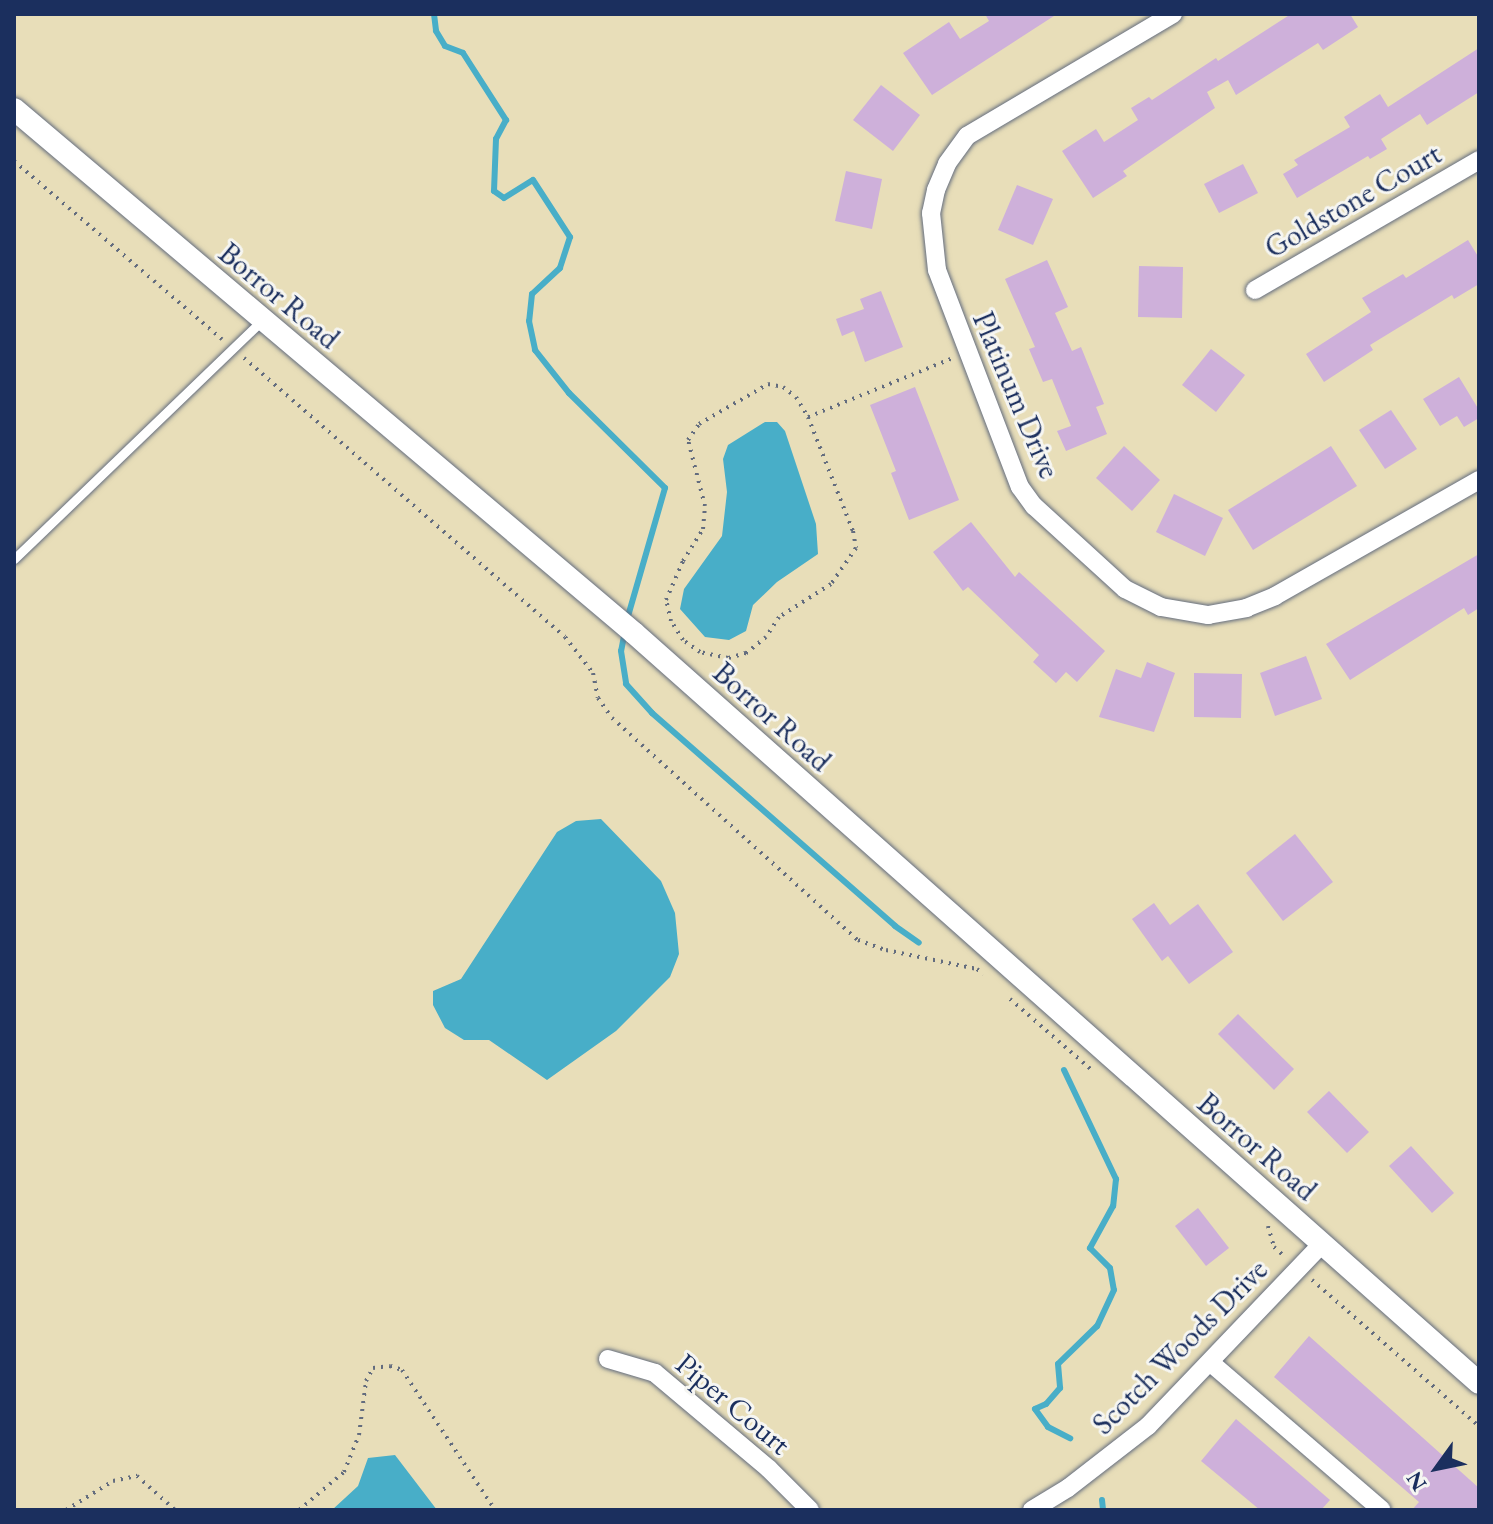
<!DOCTYPE html>
<html>
<head>
<meta charset="utf-8">
<style>
  body { margin:0 }
  #map { position:relative; width:1493px; height:1524px; overflow:hidden; background:#e8deb9; font-family:"EB Garamond",serif }
  div>[style] { position:absolute }
  [style*='--x'] { left:calc(var(--x)*1px); top:calc(var(--y)*1px); width:calc(var(--w)*1px); rotate:calc(var(--a)*1deg) }
  .water>* { inset:0; background:#48aec8 }
  .stream>* { height:6px; margin:-3px; padding:0 3px; transform-origin:3px; border-radius:3px; background:#48aec8 }
  .building>* { inset:0; background:#ceb0da }
  .path>* { height:4px; margin-top:-2px; transform-origin:0; background:repeating-linear-gradient(90deg,#636c7e 0 2px,transparent 0 8px) }
  .roads { filter:drop-shadow(0 0 2px #636c7e) drop-shadow(0 0 2px #636c7e) }
  .service>* { height:9px; margin:-4.5px; padding:0 4.5px; transform-origin:4.5px; border-radius:4.5px; background:#fff }
  .minor>* { height:18px; margin:-9px; padding:0 9px; transform-origin:9px; border-radius:9px; background:#fff }
  .tertiary>* { height:22px; margin:-11px; padding:0 11px; transform-origin:11px; border-radius:11px; background:#fff }
  span { translate:-50% -50%; white-space:nowrap; text-align:center; line-height:1.15; -webkit-text-stroke:6px #f6f6f2; paint-order:stroke }
  .street-label { font-size:30px; color:#1b2f5e }
  .frame { position:absolute; inset:0; border:16px solid #1b2f5e; pointer-events:none }
  .north { position:absolute; left:1397px; top:1428px; width:80px; height:80px; -webkit-text-stroke:6px #f6f6f2; paint-order:stroke; rotate:237deg; font-size:22px; font-weight:700; line-height:32px; text-align:center; color:#1b2f5e }
  .north::after { content:''; display:block; margin:auto; width:28px; height:36px; background:#1b2f5e; clip-path:polygon(50% 0,100% 100%,50% 72%,0 100%) }
</style>
</head>
<body>
<div id="map">
  <div class="water">
    <i style="clip-path:polygon(765px 422px,777px 422px,785px 431px,816px 524px,818px 554px,777px 582px,753px 605px,746px 631px,729px 640px,705px 637px,680px 609px,684px 589px,722px 536px,727px 492px,723px 459px,728px 445px)"></i>
    <i style="clip-path:polygon(601px 819px,661px 881px,675px 913px,679px 954px,670px 977px,616px 1031px,547px 1080px,489px 1040px,464px 1040px,445px 1028px,433px 1005px,433px 991px,461px 979px,557px 832px,576px 821px)"></i>
    <i style="clip-path:polygon(395px 1455px,437px 1510px,332px 1510px,358px 1486px,368px 1458px)"></i>
  </div>
  <div class="stream">
    <i style="--x:434;--y:14;--w:17;--a:83"></i>
    <i style="--x:436;--y:31;--w:17;--a:59"></i>
    <i style="--x:445;--y:46;--w:19;--a:21"></i>
    <i style="--x:463;--y:53;--w:80;--a:57.3"></i>
    <i style="--x:506;--y:120;--w:21;--a:118"></i>
    <i style="--x:496;--y:139;--w:52;--a:92.2"></i>
    <i style="--x:494;--y:191;--w:12;--a:35"></i>
    <i style="--x:504;--y:198;--w:34;--a:-32"></i>
    <i style="--x:533;--y:180;--w:68;--a:57"></i>
    <i style="--x:570;--y:237;--w:33;--a:108"></i>
    <i style="--x:560;--y:268;--w:38;--a:137"></i>
    <i style="--x:532;--y:294;--w:27;--a:96"></i>
    <i style="--x:529;--y:321;--w:30;--a:78"></i>
    <i style="--x:535;--y:350;--w:55;--a:51.7"></i>
    <i style="--x:569;--y:393;--w:135;--a:44.7"></i>
    <i style="--x:665;--y:488;--w:137;--a:106.1"></i>
    <i style="--x:625;--y:631;--w:20;--a:101"></i>
    <i style="--x:621;--y:651;--w:33;--a:81"></i>
    <i style="--x:626;--y:684;--w:39;--a:48"></i>
    <i style="--x:652;--y:713;--w:323;--a:41.2"></i>
    <i style="--x:895;--y:926;--w:29;--a:35"></i>
    <i style="--x:1064;--y:1070;--w:121;--a:64.5"></i>
    <i style="--x:1116;--y:1179;--w:27;--a:96"></i>
    <i style="--x:1113;--y:1206;--w:48;--a:118.7"></i>
    <i style="--x:1090;--y:1248;--w:28;--a:45"></i>
    <i style="--x:1110;--y:1268;--w:22;--a:80"></i>
    <i style="--x:1114;--y:1290;--w:40;--a:115"></i>
    <i style="--x:1097;--y:1326;--w:54;--a:135.7"></i>
    <i style="--x:1058;--y:1364;--w:24;--a:85"></i>
    <i style="--x:1060;--y:1388;--w:21;--a:131"></i>
    <i style="--x:1046;--y:1404;--w:12;--a:156"></i>
    <i style="--x:1035;--y:1409;--w:22;--a:54"></i>
    <i style="--x:1048;--y:1427;--w:25;--a:27"></i>
    <i style="--x:1102;--y:1500;--w:10;--a:84"></i>
  </div>
  <div class="building">
    <i style="clip-path:polygon(985px 14px,1057px 14px,932px 95px,903px 53px,949px 22px,960px 39px,989px 21px)"></i>
    <i style="clip-path:polygon(1291px 14px,1350px 14px,1358px 27px,1323px 50px,1318px 43px,1236px 95px,1228px 80px,1207px 92px,1215px 108px,1123px 171px,1127px 176px,1093px 198px,1062px 151px,1096px 129px,1104px 142px,1138px 120px,1131px 108px,1149px 97px,1152px 100px,1216px 58px,1218px 61px)"></i>
    <i style="clip-path:polygon(1479px 48px,1479px 92px,1427px 125px,1420px 114px,1381px 139px,1387px 149px,1370px 159px,1368px 156px,1297px 198px,1283px 174px,1298px 165px,1294px 160px,1350px 127px,1344px 117px,1380px 94px,1388px 107px)"></i>
    <i style="clip-path:polygon(881px 85px,920px 115px,893px 151px,853px 120px)"></i>
    <i style="clip-path:polygon(1243px 164px,1258px 193px,1219px 213px,1204px 184px)"></i>
    <i style="clip-path:polygon(846px 171px,882px 179px,872px 229px,835px 221px)"></i>
    <i style="clip-path:polygon(1017px 185px,1053px 199px,1033px 245px,998px 230px)"></i>
    <i style="clip-path:polygon(1468px 240px,1479px 258px,1479px 284px,1454px 299px,1452px 295px,1370px 345px,1373px 350px,1324px 382px,1306px 354px,1371px 312px,1362px 298px,1403px 274px,1406px 278px)"></i>
    <i style="clip-path:polygon(1047px 260px,1068px 307px,1055px 313px,1072px 351px,1081px 347px,1104px 404px,1096px 407px,1107px 434px,1066px 451px,1057px 431px,1071px 426px,1052px 379px,1043px 382px,1029px 349px,1035px 347px,1005px 279px)"></i>
    <i style="clip-path:polygon(1139px 266px,1183px 267px,1182px 318px,1138px 317px)"></i>
    <i style="clip-path:polygon(881px 291px,903px 347px,865px 362px,854px 331px,842px 336px,836px 319px,864px 309px,860px 299px)"></i>
    <i style="clip-path:polygon(1211px 349px,1245px 375px,1216px 412px,1182px 385px)"></i>
    <i style="clip-path:polygon(1459px 377px,1479px 410px,1479px 418px,1464px 427px,1457px 416px,1440px 426px,1423px 399px)"></i>
    <i style="clip-path:polygon(915px 387px,959px 500px,909px 520px,891px 473px,896px 471px,870px 405px)"></i>
    <i style="clip-path:polygon(1391px 410px,1417px 449px,1385px 469px,1359px 430px)"></i>
    <i style="clip-path:polygon(1124px 446px,1160px 480px,1132px 511px,1096px 478px)"></i>
    <i style="clip-path:polygon(1331px 446px,1357px 486px,1253px 550px,1228px 510px)"></i>
    <i style="clip-path:polygon(1174px 494px,1223px 518px,1205px 556px,1156px 532px)"></i>
    <i style="clip-path:polygon(971px 522px,1015px 577px,1019px 572px,1105px 651px,1077px 682px,1066px 672px,1056px 683px,1033px 662px,1039px 655px,968px 587px,963px 591px,933px 552px)"></i>
    <i style="clip-path:polygon(1479px 554px,1479px 608px,1468px 615px,1464px 608px,1350px 680px,1326px 644px)"></i>
    <i style="clip-path:polygon(1306px 656px,1322px 699px,1275px 716px,1260px 673px)"></i>
    <i style="clip-path:polygon(1147px 662px,1175px 673px,1154px 732px,1099px 717px,1116px 669px,1141px 678px)"></i>
    <i style="clip-path:polygon(1194px 673px,1242px 674px,1241px 718px,1194px 717px)"></i>
    <i style="clip-path:polygon(1295px 834px,1333px 882px,1283px 921px,1246px 873px)"></i>
    <i style="clip-path:polygon(1154px 903px,1170px 925px,1198px 904px,1233px 952px,1189px 984px,1168px 956px,1162px 961px,1132px 919px)"></i>
    <i style="clip-path:polygon(1238px 1014px,1294px 1069px,1274px 1090px,1218px 1034px)"></i>
    <i style="clip-path:polygon(1329px 1091px,1369px 1132px,1347px 1153px,1307px 1112px)"></i>
    <i style="clip-path:polygon(1411px 1146px,1454px 1193px,1432px 1213px,1389px 1166px)"></i>
    <i style="clip-path:polygon(1198px 1208px,1229px 1248px,1206px 1266px,1175px 1226px)"></i>
    <i style="clip-path:polygon(1309px 1336px,1479px 1488px,1479px 1510px,1412px 1510px,1419px 1502px,1274px 1377px)"></i>
    <i style="clip-path:polygon(1236px 1419px,1330px 1500px,1321px 1510px,1260px 1510px,1201px 1461px)"></i>
  </div>
  <div class="path">
    <i style="--x:14;--y:161;--w:274;--a:40.6"></i>
    <i style="--x:244;--y:358;--w:425;--a:41"></i>
    <i style="--x:565;--y:637;--w:46;--a:52.1"></i>
    <i style="--x:593;--y:673;--w:25;--a:79"></i>
    <i style="--x:598;--y:698;--w:24;--a:55"></i>
    <i style="--x:612;--y:718;--w:331;--a:42.1"></i>
    <i style="--x:858;--y:940;--w:30;--a:20"></i>
    <i style="--x:886;--y:950;--w:93;--a:11.8"></i>
    <i style="--x:977;--y:969;--w:8;--a:40"></i>
    <i style="--x:808;--y:417;--w:123;--a:68.5"></i>
    <i style="--x:853;--y:531;--w:17;--a:80"></i>
    <i style="--x:856;--y:548;--w:44;--a:124.8"></i>
    <i style="--x:831;--y:584;--w:62;--a:147.6"></i>
    <i style="--x:779;--y:617;--w:24;--a:123"></i>
    <i style="--x:766;--y:637;--w:26;--a:141"></i>
    <i style="--x:746;--y:653;--w:19;--a:164"></i>
    <i style="--x:728;--y:658;--w:29;--a:-168"></i>
    <i style="--x:700;--y:652;--w:21;--a:-145"></i>
    <i style="--x:683;--y:640;--w:22;--a:-122"></i>
    <i style="--x:671;--y:621;--w:22;--a:-103"></i>
    <i style="--x:666;--y:600;--w:43;--a:-66.4"></i>
    <i style="--x:683;--y:561;--w:38;--a:-58"></i>
    <i style="--x:703;--y:529;--w:23;--a:-85"></i>
    <i style="--x:705;--y:506;--w:68;--a:-104.4"></i>
    <i style="--x:688;--y:440;--w:19;--a:-55"></i>
    <i style="--x:699;--y:424;--w:80;--a:-30.1"></i>
    <i style="--x:768;--y:384;--w:15;--a:11"></i>
    <i style="--x:783;--y:387;--w:16;--a:38"></i>
    <i style="--x:796;--y:397;--w:23;--a:59"></i>
    <i style="--x:808;--y:417;--w:157;--a:-22.1"></i>
    <i style="--x:1010;--y:999;--w:111;--a:41"></i>
    <i style="--x:1268;--y:1226;--w:22;--a:74"></i>
    <i style="--x:1274;--y:1247;--w:13;--a:42"></i>
    <i style="--x:1312;--y:1280;--w:222;--a:41.2"></i>
    <i style="--x:66;--y:1510;--w:55;--a:-31.7"></i>
    <i style="--x:113;--y:1481;--w:25;--a:-12"></i>
    <i style="--x:137;--y:1476;--w:51;--a:41.8"></i>
    <i style="--x:299;--y:1510;--w:59;--a:-40.2"></i>
    <i style="--x:344;--y:1472;--w:40;--a:-68"></i>
    <i style="--x:359;--y:1435;--w:54;--a:-82.6"></i>
    <i style="--x:366;--y:1381;--w:15;--a:-62"></i>
    <i style="--x:373;--y:1368;--w:17;--a:-7"></i>
    <i style="--x:390;--y:1366;--w:13;--a:18"></i>
    <i style="--x:402;--y:1370;--w:168;--a:56.4"></i>
  </div>
  <div class="roads">
    <div class="service">
      <i style="--x:14;--y:559;--w:344;--a:-43.9"></i>
    </div>
    <div class="minor">
      <i style="--x:1173;--y:14;--w:239;--a:149.4"></i>
      <i style="--x:967;--y:136;--w:34;--a:126"></i>
      <i style="--x:947;--y:164;--w:28;--a:113"></i>
      <i style="--x:936;--y:190;--w:24;--a:102"></i>
      <i style="--x:931;--y:213;--w:57;--a:84"></i>
      <i style="--x:937;--y:270;--w:232;--a:69.1"></i>
      <i style="--x:1020;--y:487;--w:24;--a:54"></i>
      <i style="--x:1034;--y:506;--w:123;--a:42.4"></i>
      <i style="--x:1125;--y:589;--w:40;--a:26.6"></i>
      <i style="--x:1161;--y:607;--w:48;--a:9.7"></i>
      <i style="--x:1208;--y:615;--w:39;--a:-10"></i>
      <i style="--x:1246;--y:608;--w:31;--a:-22"></i>
      <i style="--x:1275;--y:596;--w:235;--a:-29.6"></i>
      <i style="--x:1255;--y:290;--w:259;--a:-30.1"></i>
      <i style="--x:608;--y:1359;--w:49;--a:16.6"></i>
      <i style="--x:655;--y:1373;--w:149;--a:40.1"></i>
      <i style="--x:769;--y:1469;--w:58;--a:45"></i>
      <i style="--x:1211;--y:1363;--w:225;--a:40.7"></i>
      <i style="--x:1032;--y:1510;--w:42;--a:-31.4"></i>
      <i style="--x:1068;--y:1488;--w:101;--a:-37.8"></i>
      <i style="--x:1148;--y:1426;--w:252;--a:-46.3"></i>
    </div>
    <div class="tertiary">
      <i style="--x:14;--y:109;--w:812;--a:40.2"></i>
      <i style="--x:634;--y:633;--w:1130;--a:41.59"></i>
    </div>
  </div>
  <div class="street-label">
    <span style="left:1353px;top:201px;rotate:-30deg">Goldstone Court</span>
    <span style="left:279px;top:296px;rotate:40deg">Borror Road</span>
    <span style="left:1016px;top:395px;rotate:67deg">Platinum Drive</span>
    <span style="left:772px;top:717px;rotate:42deg">Borror Road</span>
    <span style="left:1257px;top:1147px;rotate:41deg">Borror Road</span>
    <span style="left:1180px;top:1347px;rotate:-45deg">Scotch Woods Drive</span>
    <span style="left:733px;top:1404px;rotate:40deg">Piper Court</span>
  </div>
  <div class="frame"></div>
  <div class="north">N</div>
</div>
</body>
</html>
